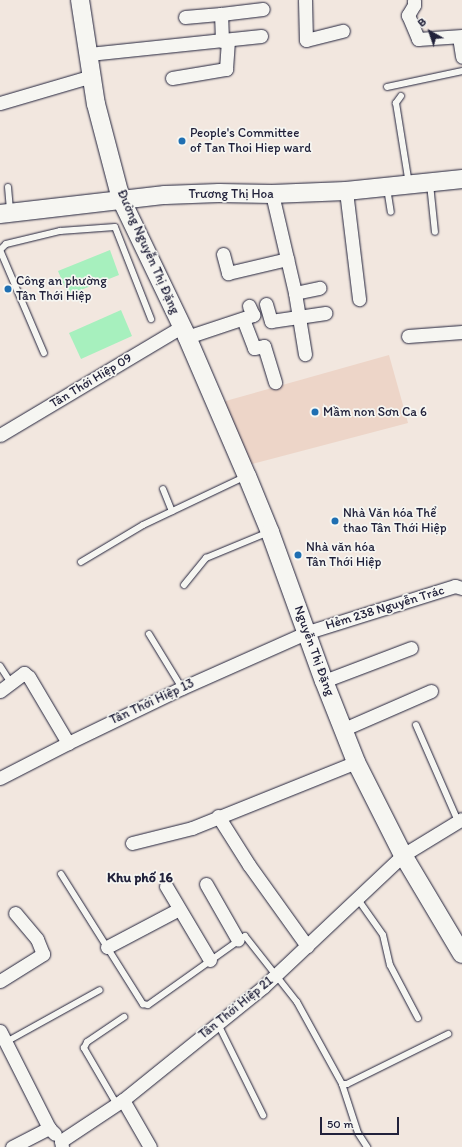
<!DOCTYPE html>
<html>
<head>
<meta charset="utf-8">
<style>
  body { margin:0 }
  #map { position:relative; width:462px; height:1147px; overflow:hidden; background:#f2e7df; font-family:Itim,sans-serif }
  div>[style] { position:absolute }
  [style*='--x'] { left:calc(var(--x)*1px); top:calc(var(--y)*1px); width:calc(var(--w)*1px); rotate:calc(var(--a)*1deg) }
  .built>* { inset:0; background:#edd5c8 }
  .green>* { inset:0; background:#a7f0be }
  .roads { filter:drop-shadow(0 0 1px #22223b) drop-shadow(0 0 1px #22223b) }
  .lane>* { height:6px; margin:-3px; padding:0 3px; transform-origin:3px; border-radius:3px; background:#f6f6f2 }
  .street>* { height:13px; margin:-6.5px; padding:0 6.5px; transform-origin:6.5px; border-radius:6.5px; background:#f6f6f2 }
  .secondary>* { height:18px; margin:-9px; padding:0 9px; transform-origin:9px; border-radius:9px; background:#f6f6f2 }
  .dots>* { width:11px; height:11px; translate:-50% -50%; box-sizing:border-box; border:2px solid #f6f6f2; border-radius:50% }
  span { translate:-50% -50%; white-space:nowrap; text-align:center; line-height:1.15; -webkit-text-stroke:3.5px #f6f6f2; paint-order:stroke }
  .poi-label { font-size:13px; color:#22223b }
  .left { translate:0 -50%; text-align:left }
  .street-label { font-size:13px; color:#22223b }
  .neighbourhood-label { font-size:14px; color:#22223b; font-weight:700 }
  .north { position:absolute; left:410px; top:12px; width:40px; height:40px; -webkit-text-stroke:3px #f6f6f2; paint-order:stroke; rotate:320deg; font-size:11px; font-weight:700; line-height:16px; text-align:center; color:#22223b }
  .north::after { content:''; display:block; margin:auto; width:14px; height:18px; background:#22223b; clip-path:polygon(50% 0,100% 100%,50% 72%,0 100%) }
  .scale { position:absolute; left:320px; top:1117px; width:79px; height:18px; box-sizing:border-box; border:2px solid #22223b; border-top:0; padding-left:5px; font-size:12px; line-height:14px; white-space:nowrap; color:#22223b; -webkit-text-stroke:3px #f6f6f2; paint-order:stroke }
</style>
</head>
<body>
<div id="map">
  <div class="built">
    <i style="clip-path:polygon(389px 355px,408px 423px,248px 465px,222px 402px)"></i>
  </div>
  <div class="green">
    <i style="clip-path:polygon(110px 250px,119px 275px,68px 295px,58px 271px)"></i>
    <i style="clip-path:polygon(121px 310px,132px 336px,81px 359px,69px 333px)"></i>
  </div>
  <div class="roads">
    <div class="lane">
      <i style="--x:387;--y:87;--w:77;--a:-12"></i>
      <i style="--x:401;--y:96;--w:9;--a:126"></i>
      <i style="--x:396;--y:103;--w:82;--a:80.9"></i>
      <i style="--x:430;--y:184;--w:48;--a:84.1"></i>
      <i style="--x:8;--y:187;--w:24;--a:85"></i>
      <i style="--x:387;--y:188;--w:24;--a:81"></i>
      <i style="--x:0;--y:250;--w:8;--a:-45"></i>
      <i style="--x:6;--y:244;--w:56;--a:-13.5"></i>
      <i style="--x:60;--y:231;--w:55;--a:-4.2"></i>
      <i style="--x:115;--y:227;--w:99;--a:68.6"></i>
      <i style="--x:0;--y:250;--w:112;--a:66.9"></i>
      <i style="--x:163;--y:489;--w:24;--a:68"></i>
      <i style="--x:81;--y:562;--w:72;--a:-30.8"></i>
      <i style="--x:143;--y:525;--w:114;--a:-25.4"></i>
      <i style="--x:184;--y:585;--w:35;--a:-51"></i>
      <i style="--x:206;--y:558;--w:68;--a:-22.4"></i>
      <i style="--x:149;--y:634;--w:63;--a:58.6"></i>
      <i style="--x:0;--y:666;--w:20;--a:57"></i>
      <i style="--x:416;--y:725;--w:105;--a:66.4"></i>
      <i style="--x:61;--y:874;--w:154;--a:57.8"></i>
      <i style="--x:143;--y:1004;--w:5;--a:11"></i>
      <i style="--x:148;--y:1005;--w:119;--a:-35.4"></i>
      <i style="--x:245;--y:936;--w:84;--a:51.8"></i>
      <i style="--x:297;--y:1002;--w:94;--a:61.2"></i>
      <i style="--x:342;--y:1084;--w:5;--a:0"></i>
      <i style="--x:347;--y:1084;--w:113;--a:-26.3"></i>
      <i style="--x:357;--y:898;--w:45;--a:54.9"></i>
      <i style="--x:383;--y:935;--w:31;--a:77"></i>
      <i style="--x:390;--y:965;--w:60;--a:62.2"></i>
      <i style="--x:218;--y:1024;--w:102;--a:63.7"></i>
      <i style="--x:6;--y:1042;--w:107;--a:-29"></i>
      <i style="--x:342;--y:1084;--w:52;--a:71.9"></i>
      <i style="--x:358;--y:1133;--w:17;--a:57"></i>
      <i style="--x:116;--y:1103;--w:64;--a:-120.2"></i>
      <i style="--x:84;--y:1048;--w:7;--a:-63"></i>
      <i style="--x:87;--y:1042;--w:45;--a:-34"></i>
    </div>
    <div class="street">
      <i style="--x:305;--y:0;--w:40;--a:88.6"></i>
      <i style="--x:306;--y:40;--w:38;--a:-14"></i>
      <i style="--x:414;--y:0;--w:5;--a:90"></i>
      <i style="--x:414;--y:5;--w:12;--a:121"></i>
      <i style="--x:408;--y:15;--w:26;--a:67"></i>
      <i style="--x:418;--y:39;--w:44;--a:-3.9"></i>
      <i style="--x:185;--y:17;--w:36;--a:-5"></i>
      <i style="--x:459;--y:37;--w:20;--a:81"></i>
      <i style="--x:222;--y:41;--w:27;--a:-92"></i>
      <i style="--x:221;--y:14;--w:42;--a:-6.8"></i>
      <i style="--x:89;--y:54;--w:173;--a:-6"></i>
      <i style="--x:172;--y:78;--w:55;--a:-9.5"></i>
      <i style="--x:226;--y:69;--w:29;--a:-86"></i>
      <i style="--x:0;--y:103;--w:96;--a:-16.4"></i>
      <i style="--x:346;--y:191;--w:109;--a:83.1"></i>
      <i style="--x:272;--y:194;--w:102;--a:76.9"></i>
      <i style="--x:295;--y:293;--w:25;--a:-12"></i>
      <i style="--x:223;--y:254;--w:20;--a:75"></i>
      <i style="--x:228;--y:273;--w:61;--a:-13.3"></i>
      <i style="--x:295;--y:293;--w:62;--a:80.7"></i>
      <i style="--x:266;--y:304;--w:18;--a:74"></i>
      <i style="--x:271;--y:321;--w:55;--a:-8.4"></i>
      <i style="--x:243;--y:319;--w:31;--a:69"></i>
      <i style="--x:254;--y:348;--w:10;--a:-11"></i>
      <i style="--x:264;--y:346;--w:38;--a:73"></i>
      <i style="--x:408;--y:336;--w:54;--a:-4.2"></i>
      <i style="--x:187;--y:337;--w:70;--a:-18.4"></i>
      <i style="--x:253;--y:315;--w:10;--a:-114"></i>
      <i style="--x:0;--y:435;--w:211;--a:-30.8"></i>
      <i style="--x:324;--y:681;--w:93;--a:-20.8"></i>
      <i style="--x:0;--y:691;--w:30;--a:-37"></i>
      <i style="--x:24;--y:673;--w:6;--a:39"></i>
      <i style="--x:29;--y:677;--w:77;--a:59.4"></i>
      <i style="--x:344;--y:729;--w:95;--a:-23.6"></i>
      <i style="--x:0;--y:778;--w:76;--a:-27.2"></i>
      <i style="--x:68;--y:743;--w:127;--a:-25.8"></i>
      <i style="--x:182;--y:688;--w:138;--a:-24"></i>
      <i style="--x:308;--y:632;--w:154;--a:-17.4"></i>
      <i style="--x:455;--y:586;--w:7;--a:16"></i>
      <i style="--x:218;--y:816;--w:58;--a:57.7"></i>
      <i style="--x:249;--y:865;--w:100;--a:54.4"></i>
      <i style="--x:132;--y:843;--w:62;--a:-14"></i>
      <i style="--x:192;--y:828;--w:177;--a:-21.9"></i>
      <i style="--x:206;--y:884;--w:64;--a:60.3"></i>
      <i style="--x:166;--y:886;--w:86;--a:59.3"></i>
      <i style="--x:107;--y:947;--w:81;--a:-27.8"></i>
      <i style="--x:0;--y:981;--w:51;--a:-32.1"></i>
      <i style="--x:43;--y:954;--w:16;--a:-112"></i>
      <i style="--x:37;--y:939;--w:34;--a:-130"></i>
      <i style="--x:0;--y:1031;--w:109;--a:63.2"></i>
      <i style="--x:123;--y:1100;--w:54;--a:60.1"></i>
      <i style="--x:12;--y:1147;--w:42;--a:-27.2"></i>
      <i style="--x:49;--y:1128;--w:8;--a:45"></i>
      <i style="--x:62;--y:1147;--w:6;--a:-99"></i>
      <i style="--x:61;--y:1141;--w:74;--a:-33.5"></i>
      <i style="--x:123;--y:1100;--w:180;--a:-38.9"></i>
      <i style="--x:263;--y:987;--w:192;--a:-43.3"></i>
      <i style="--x:403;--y:855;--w:69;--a:-31.4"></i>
    </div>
    <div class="secondary">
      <i style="--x:80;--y:0;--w:105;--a:81.3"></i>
      <i style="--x:96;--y:104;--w:98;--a:75.3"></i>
      <i style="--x:121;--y:199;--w:153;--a:64.4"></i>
      <i style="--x:187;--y:337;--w:151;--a:66.7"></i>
      <i style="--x:247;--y:476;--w:61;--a:67.7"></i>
      <i style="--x:270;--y:532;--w:158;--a:70.1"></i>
      <i style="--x:324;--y:681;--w:87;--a:68.4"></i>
      <i style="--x:356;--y:762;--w:104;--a:63.2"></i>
      <i style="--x:403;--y:855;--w:115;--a:59.2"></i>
      <i style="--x:0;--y:214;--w:166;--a:-6.6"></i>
      <i style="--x:165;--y:195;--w:54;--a:-2.1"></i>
      <i style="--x:219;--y:193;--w:53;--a:1.1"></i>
      <i style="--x:272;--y:194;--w:74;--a:-2.3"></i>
      <i style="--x:346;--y:191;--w:117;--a:-5.9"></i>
    </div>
  </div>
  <div class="dots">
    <i style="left:182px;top:141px;background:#1f6fb2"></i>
    <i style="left:8px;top:289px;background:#1f6fb2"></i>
    <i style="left:315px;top:412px;background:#1f6fb2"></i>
    <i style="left:335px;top:521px;background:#1f6fb2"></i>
    <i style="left:298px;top:555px;background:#1f6fb2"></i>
  </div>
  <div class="poi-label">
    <span class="left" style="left:190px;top:141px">People's Committee<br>of Tan Thoi Hiep ward</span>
    <span class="left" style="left:16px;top:289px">Công an phường<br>Tân Thới Hiệp</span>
    <span class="left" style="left:323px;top:412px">Mầm non Sơn Ca 6</span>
    <span class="left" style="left:343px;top:521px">Nhà Văn hóa Thể<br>thao Tân Thới Hiệp</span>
    <span class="left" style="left:306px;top:555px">Nhà văn hóa<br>Tân Thới Hiệp</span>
  </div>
  <div class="street-label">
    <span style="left:231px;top:194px">Trương Thị Hoa</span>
    <span style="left:148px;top:252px;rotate:66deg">Đường Nguyễn Thị Đặng</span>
    <span style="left:91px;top:381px;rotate:-31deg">Tân Thới Hiệp 09</span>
    <span style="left:385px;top:608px;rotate:-17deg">Hẻm 238 Nguyễn Trác</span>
    <span style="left:314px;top:651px;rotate:70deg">Nguyễn Thị Đặng</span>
    <span style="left:152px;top:702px;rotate:-25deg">Tân Thới Hiệp 13</span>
    <span style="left:236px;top:1008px;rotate:-39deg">Tân Thới Hiệp 21</span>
  </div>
  <div class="neighbourhood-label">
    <span style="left:140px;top:878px">Khu phố 16</span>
  </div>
  <div class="north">B</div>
  <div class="scale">50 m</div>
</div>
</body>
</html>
